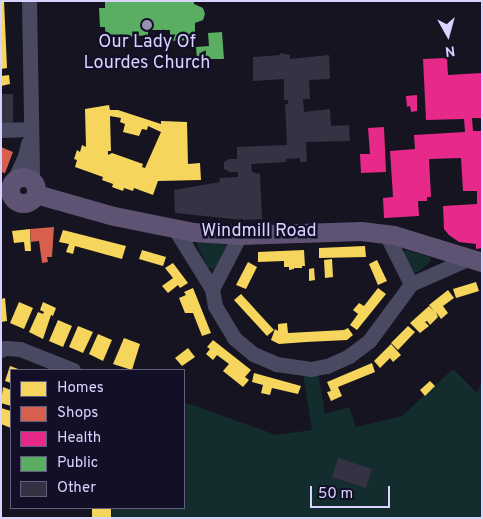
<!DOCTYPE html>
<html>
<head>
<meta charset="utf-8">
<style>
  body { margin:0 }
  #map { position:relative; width:483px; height:519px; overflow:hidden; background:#161421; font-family:Overpass,sans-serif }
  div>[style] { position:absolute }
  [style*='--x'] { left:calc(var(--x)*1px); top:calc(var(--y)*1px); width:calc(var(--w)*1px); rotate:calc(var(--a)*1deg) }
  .green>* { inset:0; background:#132c2d }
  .homes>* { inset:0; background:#f6d55c }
  .shops>* { inset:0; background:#d6604d }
  .health>* { inset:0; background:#e7298a }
  .public>* { inset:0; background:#5aae61 }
  .building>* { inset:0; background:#343243 }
  .minor>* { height:15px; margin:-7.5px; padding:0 7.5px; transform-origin:7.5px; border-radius:7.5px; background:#4a4962 }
  .major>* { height:19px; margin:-9.5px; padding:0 9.5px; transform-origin:9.5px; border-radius:9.5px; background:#5e5373 }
  .major>.ring { margin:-9.5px; padding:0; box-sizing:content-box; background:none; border:19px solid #5e5373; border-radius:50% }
  .dots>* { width:14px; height:14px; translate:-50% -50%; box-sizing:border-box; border:2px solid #130f26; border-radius:50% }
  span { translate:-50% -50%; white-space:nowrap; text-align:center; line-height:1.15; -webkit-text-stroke:5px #130f26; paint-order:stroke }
  .poi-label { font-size:18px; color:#d9d4ff }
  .street-label { font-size:18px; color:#d9d4ff }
  .frame { position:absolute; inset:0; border:2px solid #d9d4ff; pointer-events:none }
  .legend { position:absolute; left:10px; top:369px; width:175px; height:140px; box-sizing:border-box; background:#130f26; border:1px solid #625e7d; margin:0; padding:6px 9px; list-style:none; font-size:15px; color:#d9d4ff }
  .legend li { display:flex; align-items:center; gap:10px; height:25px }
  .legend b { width:25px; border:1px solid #625e7d }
  .north { position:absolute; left:423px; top:10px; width:50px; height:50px; -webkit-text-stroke:4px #130f26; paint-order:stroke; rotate:173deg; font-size:14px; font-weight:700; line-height:20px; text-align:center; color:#d9d4ff }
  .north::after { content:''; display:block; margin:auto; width:18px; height:22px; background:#d9d4ff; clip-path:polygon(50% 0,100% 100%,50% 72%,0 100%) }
  .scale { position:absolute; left:310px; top:486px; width:80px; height:22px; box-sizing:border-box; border:2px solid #d9d4ff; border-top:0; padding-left:6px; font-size:15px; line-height:18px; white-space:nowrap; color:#d9d4ff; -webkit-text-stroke:4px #130f26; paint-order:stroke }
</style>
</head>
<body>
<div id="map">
  <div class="green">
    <i style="clip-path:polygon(199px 241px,227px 245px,214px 270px,207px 267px,197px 245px)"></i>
    <i style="clip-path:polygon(406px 250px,430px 257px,430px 262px,418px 272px,412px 273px,402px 252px)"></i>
    <i style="clip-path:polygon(453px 369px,477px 393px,482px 381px,482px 518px,111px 518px,112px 508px,184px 508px,184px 402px,276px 435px,312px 430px,303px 374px,318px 372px,325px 414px,349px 407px,356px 427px,402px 416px)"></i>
  </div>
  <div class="homes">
    <i style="clip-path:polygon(1px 1px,4px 1px,7px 68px,1px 69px)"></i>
    <i style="clip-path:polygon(9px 75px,10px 84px,1px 86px,1px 76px)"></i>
    <i style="clip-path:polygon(evenodd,109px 105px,110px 110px,118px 110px,161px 124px,161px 121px,187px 122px,188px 164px,200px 163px,201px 180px,158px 181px,153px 195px,134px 188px,133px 191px,124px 188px,123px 191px,112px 187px,113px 184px,102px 180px,103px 177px,75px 167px,77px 160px,74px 159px,77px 150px,80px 152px,82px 145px,86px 147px,85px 109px,109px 105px,110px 116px,121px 118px,120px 122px,125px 124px,123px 132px,139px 136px,142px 129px,147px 130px,148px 126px,161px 132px,145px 168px,142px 167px,143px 164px,112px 153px,108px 155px,108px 151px,111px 151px,110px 116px)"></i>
    <i style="clip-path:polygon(30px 229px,31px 251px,25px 251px,24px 242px,14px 243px,12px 231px)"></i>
    <i style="clip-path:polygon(63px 230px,126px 246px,122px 259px,75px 246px,73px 254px,66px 252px,69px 244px,59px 242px)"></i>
    <i style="clip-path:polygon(365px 246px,366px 257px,319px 258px,319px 248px)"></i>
    <i style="clip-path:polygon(142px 250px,166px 257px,163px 266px,139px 259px)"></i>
    <i style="clip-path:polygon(304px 250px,305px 266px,302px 266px,302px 268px,294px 268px,294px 261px,294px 269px,289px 270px,289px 267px,284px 267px,284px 261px,258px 262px,258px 252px)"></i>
    <i style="clip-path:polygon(332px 259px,333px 277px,325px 278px,324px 260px)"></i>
    <i style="clip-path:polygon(377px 260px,387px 281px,378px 285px,369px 264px)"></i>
    <i style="clip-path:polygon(248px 262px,257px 267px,246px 289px,236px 285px)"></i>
    <i style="clip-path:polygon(173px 263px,188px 283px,180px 288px,178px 285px,168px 293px,162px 286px,173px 278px,165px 268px)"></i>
    <i style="clip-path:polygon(314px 268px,315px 280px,309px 281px,309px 269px)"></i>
    <i style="clip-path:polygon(476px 282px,479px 291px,456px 298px,453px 289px)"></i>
    <i style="clip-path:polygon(193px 288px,211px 333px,202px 336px,193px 313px,185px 313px,179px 298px,186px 295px,184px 292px)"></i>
    <i style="clip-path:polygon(378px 288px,386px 294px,357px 330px,350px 325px,358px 314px,353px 310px,359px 303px,364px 306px)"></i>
    <i style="clip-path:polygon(448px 290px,454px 298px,443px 306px,448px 313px,441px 319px,436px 312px,438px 317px,430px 325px,427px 321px,425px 322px,429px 326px,420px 333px,410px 323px,429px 306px,434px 311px,429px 305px)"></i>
    <i style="clip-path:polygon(241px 294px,274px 330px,267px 336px,234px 300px)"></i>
    <i style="clip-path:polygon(5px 298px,7px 321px,1px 322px,1px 299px)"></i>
    <i style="clip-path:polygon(19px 302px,33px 308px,24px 329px,10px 323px)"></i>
    <i style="clip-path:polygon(43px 302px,56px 308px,53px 316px,51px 315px,43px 339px,29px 332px,38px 312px,43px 314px,44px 312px,40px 310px)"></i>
    <i style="clip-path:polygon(58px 320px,72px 326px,63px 347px,49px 341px)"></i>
    <i style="clip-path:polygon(287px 323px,288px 333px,344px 330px,348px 328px,353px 335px,347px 340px,306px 342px,279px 344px,271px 340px,275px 329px,278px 331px,278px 324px)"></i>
    <i style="clip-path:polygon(78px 326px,93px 332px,83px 353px,69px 347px)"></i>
    <i style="clip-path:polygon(408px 326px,415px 332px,398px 350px,391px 343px)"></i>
    <i style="clip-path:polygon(98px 334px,112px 340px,103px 361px,89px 354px)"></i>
    <i style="clip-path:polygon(124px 338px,140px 344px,132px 370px,113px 364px)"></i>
    <i style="clip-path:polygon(213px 340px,251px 370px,245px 377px,249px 380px,243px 387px,223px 371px,229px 364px,217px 355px,213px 360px,206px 354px,210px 349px,207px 347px)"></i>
    <i style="clip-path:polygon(391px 344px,401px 355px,393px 362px,390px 358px,380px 368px,374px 361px)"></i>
    <i style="clip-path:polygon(188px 348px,195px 357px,182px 366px,175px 358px)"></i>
    <i style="clip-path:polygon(372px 363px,375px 372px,338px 387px,342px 396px,331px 401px,327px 392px,331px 391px,327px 382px)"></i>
    <i style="clip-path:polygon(10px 366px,21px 370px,11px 370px,11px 383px,5px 381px)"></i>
    <i style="clip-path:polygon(254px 373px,301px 386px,298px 394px,272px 388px,270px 395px,261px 393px,263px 385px,252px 382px)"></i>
    <i style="clip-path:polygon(430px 381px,435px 386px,425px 396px,420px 390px)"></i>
    <i style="clip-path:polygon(3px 387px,11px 390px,11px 406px,1px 403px)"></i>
    <i style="clip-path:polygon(1px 408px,11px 411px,11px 428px,1px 424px)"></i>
    <i style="clip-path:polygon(92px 508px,111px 508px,111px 518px,92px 518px)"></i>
  </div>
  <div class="shops">
    <i style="clip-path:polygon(1px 147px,13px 152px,5px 173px,1px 172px)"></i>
    <i style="clip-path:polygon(54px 227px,52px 257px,47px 257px,48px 262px,42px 263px,39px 241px,31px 242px,30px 229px)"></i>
  </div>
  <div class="health">
    <i style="clip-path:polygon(447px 58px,448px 75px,482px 73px,482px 118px,472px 118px,473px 131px,482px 131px,482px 248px,476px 249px,476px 244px,459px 242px,449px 235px,444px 229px,443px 206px,477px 204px,477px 191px,463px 191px,461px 158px,429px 159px,431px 197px,427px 197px,427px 201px,418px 201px,419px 216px,384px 218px,383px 198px,393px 197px,390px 151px,415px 149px,414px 135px,465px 132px,464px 119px,426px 120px,423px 59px)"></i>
    <i style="clip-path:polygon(417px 95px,417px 111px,411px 112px,410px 106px,407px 107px,406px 96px)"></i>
    <i style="clip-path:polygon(384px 127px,386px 172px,361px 173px,360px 154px,370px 154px,368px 128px)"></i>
  </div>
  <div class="public">
    <i style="clip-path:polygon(115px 1px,194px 1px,194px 4px,203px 8px,205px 14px,203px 20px,195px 23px,195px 40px,170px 41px,170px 30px,148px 30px,148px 35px,117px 38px,117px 46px,106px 46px,105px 27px,100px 27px,99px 8px,105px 8px,105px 2px)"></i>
    <i style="clip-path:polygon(222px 32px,224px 59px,197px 59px,196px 47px,209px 46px,208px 33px)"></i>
  </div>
  <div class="building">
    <i style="clip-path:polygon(280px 53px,290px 55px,290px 59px,329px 55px,330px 79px,309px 80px,310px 99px,303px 99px,304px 112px,330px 109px,331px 126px,349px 125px,350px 141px,306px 142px,307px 162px,300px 162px,300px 158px,286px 159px,286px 162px,251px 164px,252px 172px,260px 174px,262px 219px,243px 220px,175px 213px,174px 190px,220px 182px,219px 178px,238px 177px,238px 172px,230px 172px,224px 169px,224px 162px,229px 159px,237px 159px,237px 147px,287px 145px,285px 104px,288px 104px,288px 100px,284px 100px,284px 79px,253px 81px,253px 57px,280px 55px)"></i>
    <i style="clip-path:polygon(1px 94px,13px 94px,13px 125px,1px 126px)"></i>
    <i style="clip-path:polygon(338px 458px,372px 469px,366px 488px,332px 477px)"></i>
  </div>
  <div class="minor">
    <i style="--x:29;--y:1;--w:179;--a:89"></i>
    <i style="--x:1;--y:130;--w:30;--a:-2"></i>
    <i style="--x:14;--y:180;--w:26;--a:-65"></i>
    <i style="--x:25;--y:156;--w:13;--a:-77"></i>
    <i style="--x:175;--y:229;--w:70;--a:58.3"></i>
    <i style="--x:212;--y:289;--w:17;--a:80"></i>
    <i style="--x:215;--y:306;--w:37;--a:59"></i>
    <i style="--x:234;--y:338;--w:25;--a:40"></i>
    <i style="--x:253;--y:354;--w:25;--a:23"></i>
    <i style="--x:276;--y:364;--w:35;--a:8"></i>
    <i style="--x:311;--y:369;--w:16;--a:-11"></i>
    <i style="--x:327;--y:366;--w:24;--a:-24"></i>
    <i style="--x:349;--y:356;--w:25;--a:-37"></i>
    <i style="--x:369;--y:341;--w:71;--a:-53.6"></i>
    <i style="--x:411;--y:284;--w:56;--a:-116.6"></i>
    <i style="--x:411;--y:284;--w:64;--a:-23.8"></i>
    <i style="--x:212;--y:289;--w:61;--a:-62.6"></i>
    <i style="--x:1;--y:350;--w:4;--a:-27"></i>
    <i style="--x:5;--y:348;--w:15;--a:4"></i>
    <i style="--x:20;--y:349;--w:57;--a:21.6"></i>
  </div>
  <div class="major">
    <i class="ring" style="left:10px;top:177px;width:7px;height:7px"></i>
    <i style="--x:36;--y:194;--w:81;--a:15.8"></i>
    <i style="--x:114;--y:216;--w:81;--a:11.4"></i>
    <i style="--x:193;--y:232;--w:47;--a:3.7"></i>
    <i style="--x:240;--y:235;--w:121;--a:-1.9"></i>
    <i style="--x:361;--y:231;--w:33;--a:7"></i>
    <i style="--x:394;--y:235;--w:92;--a:17.1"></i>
  </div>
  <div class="dots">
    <i style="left:147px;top:25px;background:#9591b1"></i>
  </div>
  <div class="poi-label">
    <span style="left:147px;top:54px">Our Lady Of<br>Lourdes Church</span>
  </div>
  <div class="street-label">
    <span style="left:259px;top:232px">Windmill Road</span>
  </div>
  <div class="frame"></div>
  <ul class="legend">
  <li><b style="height:14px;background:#f6d55c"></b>Homes</li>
  <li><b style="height:14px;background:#d6604d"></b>Shops</li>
  <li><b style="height:14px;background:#e7298a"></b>Health</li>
  <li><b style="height:14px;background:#5aae61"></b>Public</li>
  <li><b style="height:14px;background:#343243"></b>Other</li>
  </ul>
  <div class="north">N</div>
  <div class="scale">50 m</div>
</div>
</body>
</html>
